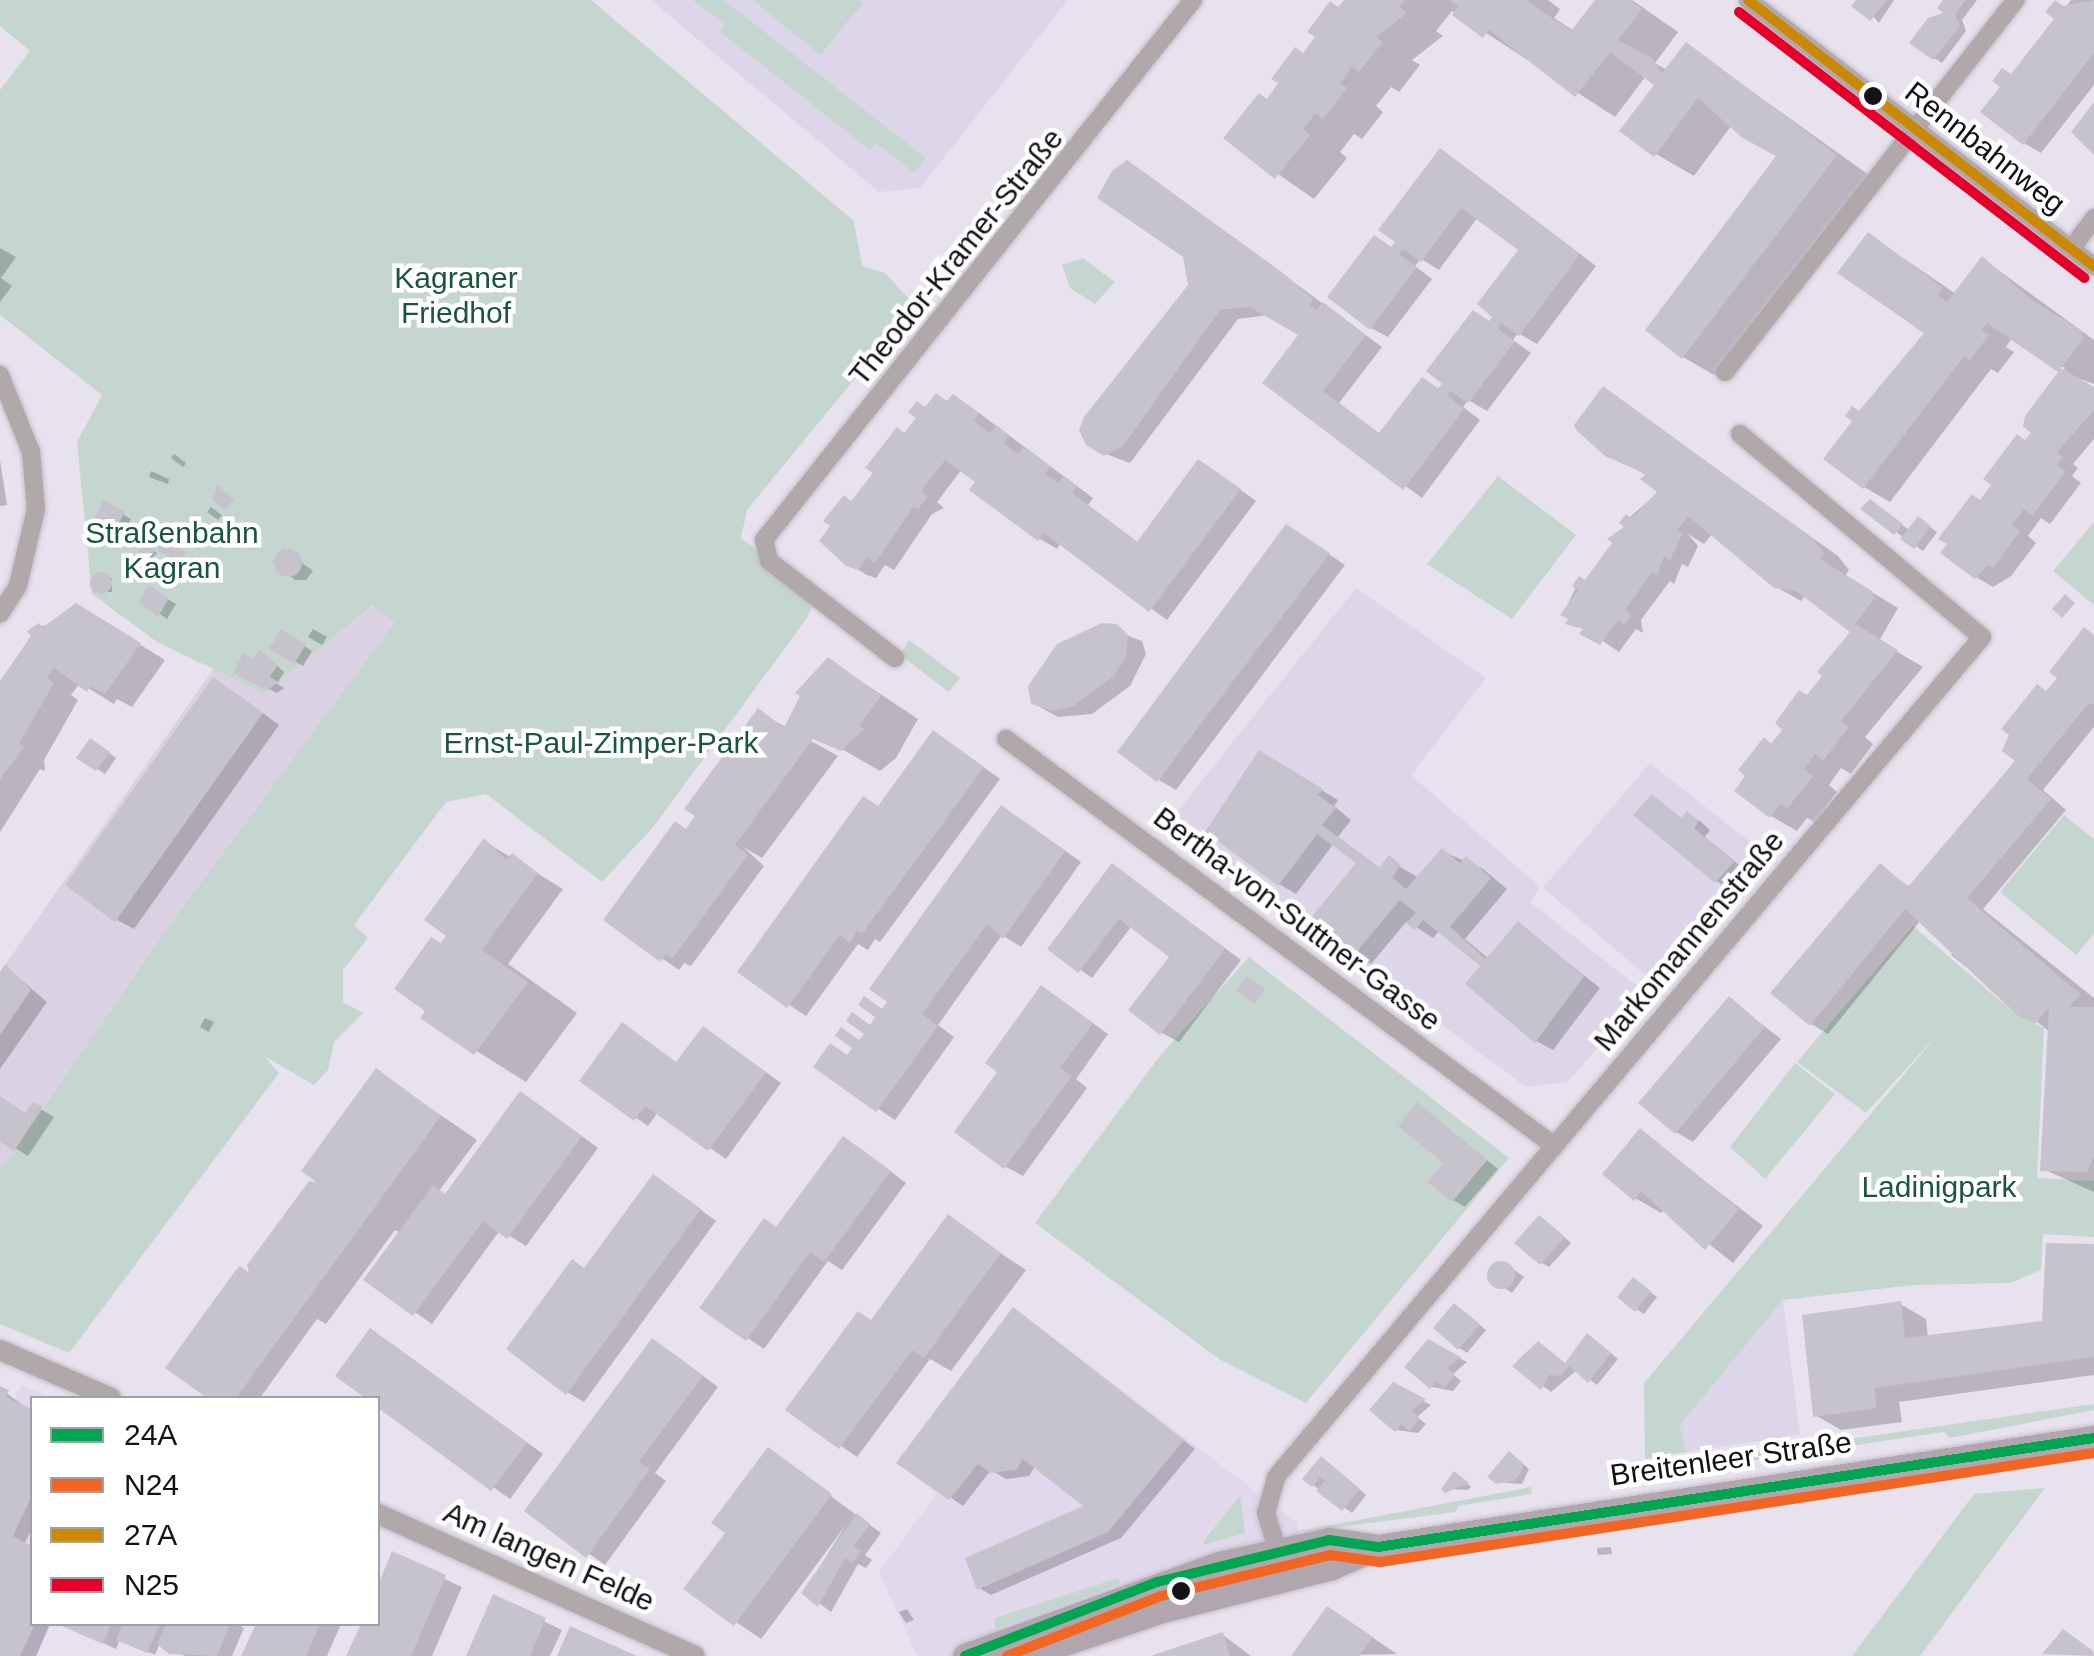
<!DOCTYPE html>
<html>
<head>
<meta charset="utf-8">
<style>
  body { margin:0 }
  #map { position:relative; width:2094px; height:1656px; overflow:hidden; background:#e8e2ee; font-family:Arial,sans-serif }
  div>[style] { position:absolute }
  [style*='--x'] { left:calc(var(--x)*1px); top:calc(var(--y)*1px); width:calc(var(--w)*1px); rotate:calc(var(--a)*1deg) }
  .built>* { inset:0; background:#e1d8ec }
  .industrial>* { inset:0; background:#dad2e3 }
  .education>* { inset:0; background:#ddd6e8 }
  .green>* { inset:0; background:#c5d6d0 }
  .shadow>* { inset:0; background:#0003 }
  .building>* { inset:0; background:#c7c3cc }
  .round { border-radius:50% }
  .roads { filter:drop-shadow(0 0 2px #c2bdc7) drop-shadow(0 0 2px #c2bdc7) }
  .minor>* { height:18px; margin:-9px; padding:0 9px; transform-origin:9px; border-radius:9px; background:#b1a8ac }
  .tertiary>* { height:20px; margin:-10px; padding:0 10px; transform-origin:10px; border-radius:10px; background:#b1a8ac }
  .secondary>* { height:25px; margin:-12.5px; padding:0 12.5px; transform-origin:12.5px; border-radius:12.5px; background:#b1a6ad }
  .bus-1>* { height:10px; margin:-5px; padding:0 5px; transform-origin:5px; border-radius:5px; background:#00a651 }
  .bus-2>* { height:10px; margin:-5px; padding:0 5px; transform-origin:5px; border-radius:5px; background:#f26522 }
  .bus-3>* { height:10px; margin:-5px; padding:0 5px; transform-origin:5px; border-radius:5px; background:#ca8805 }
  .bus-4>* { height:10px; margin:-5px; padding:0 5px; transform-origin:5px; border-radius:5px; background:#e4002b }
  .dots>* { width:28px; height:28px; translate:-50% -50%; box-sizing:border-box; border:5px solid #fff; border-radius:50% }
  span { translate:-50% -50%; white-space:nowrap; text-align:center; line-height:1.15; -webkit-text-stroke:9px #fff; paint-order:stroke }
  .street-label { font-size:30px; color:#141118 }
  .park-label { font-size:30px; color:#1a563a }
  .legend { position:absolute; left:30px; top:1396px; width:350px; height:230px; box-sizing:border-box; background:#fff; border:2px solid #a1a0a3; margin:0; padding:12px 18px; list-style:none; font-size:30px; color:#141118 }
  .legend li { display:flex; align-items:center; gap:20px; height:50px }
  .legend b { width:50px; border:2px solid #a1a0a3 }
</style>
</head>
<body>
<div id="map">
  <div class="built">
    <i style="clip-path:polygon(1013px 1307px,1297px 1523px,1307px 1578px,971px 1656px,917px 1656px,879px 1572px,937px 1493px,896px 1463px)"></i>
    <i style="clip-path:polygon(21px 1385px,52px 1398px,32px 1398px,32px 1624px,51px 1624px,37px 1656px,0 1656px,0 1432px)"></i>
  </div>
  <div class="industrial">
    <i style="clip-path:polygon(374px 606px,396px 622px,165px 931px,0 1171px,0 972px,215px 667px,265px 692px)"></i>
  </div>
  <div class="education">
    <i style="clip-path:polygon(651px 0,1068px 0,920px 188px,879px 192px)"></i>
    <i style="clip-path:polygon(1356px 588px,1486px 678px,1411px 775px,1540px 887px,1530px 902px,1646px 993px,1568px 1082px,1526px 1087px,1169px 822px)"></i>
    <i style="clip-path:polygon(1650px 763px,1765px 854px,1655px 983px,1543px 888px)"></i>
    <i style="clip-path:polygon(1783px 1300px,1800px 1435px,1686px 1452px,1680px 1425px)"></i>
  </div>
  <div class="green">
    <i style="clip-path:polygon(0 0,591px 0,854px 221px,862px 266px,885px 273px,915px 305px,747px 510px,741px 538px,817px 594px,807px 618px,654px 826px,602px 882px,486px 794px,446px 802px,354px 925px,368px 938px,343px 970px,343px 1002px,363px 1013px,334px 1042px,328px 1070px,314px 1085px,264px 1056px,279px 1073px,69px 1353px,0 1324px,0 1171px,165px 931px,395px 622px,373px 606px,264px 693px,157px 642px,92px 594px,77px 442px,102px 395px,0 315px,0 90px,30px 51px,0 26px)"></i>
    <i style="clip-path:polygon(693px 0,724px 0,926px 158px,914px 173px,876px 143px,870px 150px,720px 32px,725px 25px)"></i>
    <i style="clip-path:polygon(753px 0,859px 0,863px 3px,820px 55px)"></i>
    <i style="clip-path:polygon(1083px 258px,1115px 282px,1095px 304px,1070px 288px,1062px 265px)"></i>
    <i style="clip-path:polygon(1498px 476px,1576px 535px,1512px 619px,1427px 564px)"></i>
    <i style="clip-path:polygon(2094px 522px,2094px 605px,2053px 571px)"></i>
    <i style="clip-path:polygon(909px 640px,960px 678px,949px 692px,900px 655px)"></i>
    <i style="clip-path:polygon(2064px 815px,2094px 839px,2094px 934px,2076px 955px,2000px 892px)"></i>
    <i style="clip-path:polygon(1913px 926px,2018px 1016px,2044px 1028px,2037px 1178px,2094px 1181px,2094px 1237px,2043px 1234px,2041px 1270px,2010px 1283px,1913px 1285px,1783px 1300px,1680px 1425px,1686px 1452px,1645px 1459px,1644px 1383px,1938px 1034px,1866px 1113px,1797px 1062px)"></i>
    <i style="clip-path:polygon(1249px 957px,1509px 1158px,1306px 1403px,1219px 1359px,1035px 1223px,1159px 1057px)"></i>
    <i style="clip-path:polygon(1795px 1063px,1835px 1094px,1765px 1179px,1730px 1147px)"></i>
    <i style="clip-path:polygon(2094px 1404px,2094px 1410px,1950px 1438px,1944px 1432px,1675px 1472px,1674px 1464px)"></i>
    <i style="clip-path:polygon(1531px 1487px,1532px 1494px,1458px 1506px,1456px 1512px,1285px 1534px)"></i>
    <i style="clip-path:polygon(2045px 1488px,1920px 1656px,1852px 1656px,1974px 1494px)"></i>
    <i style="clip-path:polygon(1240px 1496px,1245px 1533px,1204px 1545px,1204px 1540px)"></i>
    <i style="clip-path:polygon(1118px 1578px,1120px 1583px,1106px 1589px,995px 1629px,995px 1618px)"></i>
  </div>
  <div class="shadow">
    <i style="clip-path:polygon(1347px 0,1548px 0,1560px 9px,1554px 18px,1574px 31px,1598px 0,1632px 0,1678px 32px,1655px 63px,1668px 71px,1687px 45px,1873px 178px,1721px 379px,1683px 357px,1780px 155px,1734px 122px,1694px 176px,1656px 154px,1657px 85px,1646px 76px,1615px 117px,1452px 11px,1436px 31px,1443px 36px,1412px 60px,1420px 65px,1399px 92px,1391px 87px,1376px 106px,1383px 112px,1362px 139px,1354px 134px,1340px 152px,1347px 158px,1314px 199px,1226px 138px,1268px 101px)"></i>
    <i style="clip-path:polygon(1860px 0,1894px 0,1879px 23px)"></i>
    <i style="clip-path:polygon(1946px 0,1977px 0,1962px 20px,1966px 31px,1942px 63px,1934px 58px)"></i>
    <i style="clip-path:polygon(2071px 0,2094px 0,2094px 85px,2041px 153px,2024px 143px,2012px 76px)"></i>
    <i style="clip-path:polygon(1457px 161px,1596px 266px,1537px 344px,1518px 333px,1513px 340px,1531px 353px,1487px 411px,1468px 400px,1463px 407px,1480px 420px,1422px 498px,1265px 382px,1301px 335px,1269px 315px,1238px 319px,1130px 463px,1106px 454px,1191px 285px,1185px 255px,1145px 173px,1382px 347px,1339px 403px,1381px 435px,1440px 390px,1491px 323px,1522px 249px,1478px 217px,1439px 270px,1421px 259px,1415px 266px,1432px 279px,1388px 337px,1371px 328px,1393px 249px)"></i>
    <i style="clip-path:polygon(1869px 235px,1956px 294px,1983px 259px,2094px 340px,2094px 384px,2069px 375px,2094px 390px,2094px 439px,2073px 464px,2078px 468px,2072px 476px,2081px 483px,2050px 524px,2041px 518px,2028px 536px,2036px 543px,2011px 576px,1993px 587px,1976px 577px,1981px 502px,2034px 433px,2028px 417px,2065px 368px,2012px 338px,2006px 347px,2014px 352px,1998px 373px,1991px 369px,1890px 502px,1864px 487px,1826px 459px,1926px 335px,1841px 272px)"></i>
    <i style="clip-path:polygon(0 248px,16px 257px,1px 278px,12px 286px,0 302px)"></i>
    <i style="clip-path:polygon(1604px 389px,1838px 556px,1849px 570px,1845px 576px,1898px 608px,1879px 641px,1923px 667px,1865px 737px,1873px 744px,1851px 774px,1841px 768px,1829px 785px,1837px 792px,1815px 822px,1807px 818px,1797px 831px,1771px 816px,1765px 740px,1774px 745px,1853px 631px,1805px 596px,1801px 601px,1775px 586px,1713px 533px,1704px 544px,1688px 534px,1698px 546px,1688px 567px,1682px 564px,1674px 584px,1670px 581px,1641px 620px,1643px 633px,1636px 629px,1619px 652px,1563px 614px,1580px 579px,1586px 583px,1616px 543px,1615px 532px,1621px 536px,1628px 526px,1623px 523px,1660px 491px,1648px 476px,1607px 454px)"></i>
    <i style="clip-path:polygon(949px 403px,971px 407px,1014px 439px,1093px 498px,1088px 505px,1139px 543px,1216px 472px,1256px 501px,1167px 620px,1061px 542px,1057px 549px,1040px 539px,962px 469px,937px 502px,944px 508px,932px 514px,894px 570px,885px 565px,876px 578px,867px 575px,848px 564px,852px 503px,926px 409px)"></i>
    <i style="clip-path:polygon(174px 454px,186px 463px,183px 467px,171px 458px)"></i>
    <i style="clip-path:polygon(0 460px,7px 505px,0 506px)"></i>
    <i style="clip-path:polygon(151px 471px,169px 479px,168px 484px,149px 477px)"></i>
    <i style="clip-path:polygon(105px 504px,131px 519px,123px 533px,97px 518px)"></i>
    <i style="clip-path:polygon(1878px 506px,1910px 531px,1926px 524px,1937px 532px,1923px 551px,1896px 532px)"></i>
    <i style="clip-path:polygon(211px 507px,222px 515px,218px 520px,207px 512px)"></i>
    <i style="clip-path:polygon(1304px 537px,1345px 565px,1176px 790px,1159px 780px)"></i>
    <i style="clip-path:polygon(146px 545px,157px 553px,139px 573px,129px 567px)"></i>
    <i style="clip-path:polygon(284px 549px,313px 571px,306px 580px,295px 580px,273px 562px)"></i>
    <i style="clip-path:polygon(97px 577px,112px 578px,112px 592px,95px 592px)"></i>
    <i style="clip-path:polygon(149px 589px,176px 604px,167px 619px,142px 601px)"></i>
    <i style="clip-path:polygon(102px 621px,165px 660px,132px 707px,117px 699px,114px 704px,80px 683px,71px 695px,78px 700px,44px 760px,45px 771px,40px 769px,0 832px,0 689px,39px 626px)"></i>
    <i style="clip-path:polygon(1102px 626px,1142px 641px,1146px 654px,1130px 686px,1092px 714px,1058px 717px,1040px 707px,1031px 687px)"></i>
    <i style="clip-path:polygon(313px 629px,327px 637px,322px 645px,308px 637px)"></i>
    <i style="clip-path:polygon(281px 632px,312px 651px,303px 666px,272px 648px)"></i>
    <i style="clip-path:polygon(2094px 635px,2094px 727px,2043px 790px,2066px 810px,1983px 909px,2094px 998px,2094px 1192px,2043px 1169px,2050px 1032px,1951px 955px,1956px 950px,1921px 920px,1828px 1034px,1811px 1024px,1880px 866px,1911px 888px,2018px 760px,2047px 693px)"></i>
    <i style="clip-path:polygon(267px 657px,284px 672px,277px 684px,284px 688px,277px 693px,237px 672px)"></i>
    <i style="clip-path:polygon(829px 660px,918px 719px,896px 758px,880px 771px,793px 721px)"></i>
    <i style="clip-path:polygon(231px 690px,279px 725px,134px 929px,117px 920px)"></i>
    <i style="clip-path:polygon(759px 712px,838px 756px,762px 858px,743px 847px,764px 866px,691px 966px,684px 963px,679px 970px,606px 920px,687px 831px)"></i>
    <i style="clip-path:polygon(950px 743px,1000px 779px,880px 942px,875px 939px,868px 950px,858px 944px,806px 1016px,740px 972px,880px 808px)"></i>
    <i style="clip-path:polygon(98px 745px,116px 758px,105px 774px,79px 757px)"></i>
    <i style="clip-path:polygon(1260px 753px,1338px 800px,1334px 806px,1351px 820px,1338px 837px,1381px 869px,1395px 864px,1419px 878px,1442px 851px,1483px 869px,1507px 889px,1465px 939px,1489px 959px,1519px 924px,1600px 988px,1553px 1050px,1536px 1041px,1484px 966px,1440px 930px,1433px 938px,1407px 921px,1371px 964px,1354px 955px,1359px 863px,1334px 843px,1296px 894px,1279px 884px)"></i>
    <i style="clip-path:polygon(1652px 797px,1683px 819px,1687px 814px,1700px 821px,1710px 830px,1705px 837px,1745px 870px,1729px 889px,1716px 881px)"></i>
    <i style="clip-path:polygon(1019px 818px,1081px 862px,1021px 947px,1002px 935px,938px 1025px,954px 1037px,895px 1120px,816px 1067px,849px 1057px)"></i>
    <i style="clip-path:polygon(484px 841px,563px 889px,508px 964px,577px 1013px,526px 1082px,423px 1017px,442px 946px)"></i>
    <i style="clip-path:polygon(1125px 874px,1241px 960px,1179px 1042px,1162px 1033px,1172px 956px,1131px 927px,1092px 978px,1051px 949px)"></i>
    <i style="clip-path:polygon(6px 967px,47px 1002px,0 1069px,0 976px)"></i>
    <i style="clip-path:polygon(1058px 998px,1108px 1034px,1076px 1079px,1087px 1088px,1023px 1176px,1006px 1167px)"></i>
    <i style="clip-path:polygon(1729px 999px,1781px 1039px,1693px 1142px,1676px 1132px)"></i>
    <i style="clip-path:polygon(205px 1018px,214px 1022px,209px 1032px,200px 1027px)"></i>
    <i style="clip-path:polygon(720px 1039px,781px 1083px,726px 1159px,658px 1112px,648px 1126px,582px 1081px,678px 1064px)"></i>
    <i style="clip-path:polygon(376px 1071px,477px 1140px,439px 1191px,447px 1196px,538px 1104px,598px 1148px,526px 1246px,500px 1230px,432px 1324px,367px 1279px,401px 1233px,395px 1230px,326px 1324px,317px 1319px,260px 1398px,212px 1398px,168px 1367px,257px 1279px,363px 1216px)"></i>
    <i style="clip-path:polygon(0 1098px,26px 1116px,34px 1105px,54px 1117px,28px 1156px,0 1139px)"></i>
    <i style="clip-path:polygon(1418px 1105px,1498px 1169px,1465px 1207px,1453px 1200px,1447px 1163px)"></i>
    <i style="clip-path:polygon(1640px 1131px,1763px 1226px,1733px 1263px,1665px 1209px,1661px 1213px,1635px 1198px)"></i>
    <i style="clip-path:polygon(861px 1149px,906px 1183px,842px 1270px,828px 1261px,764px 1349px,702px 1307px)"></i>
    <i style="clip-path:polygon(670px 1187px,716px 1221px,584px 1402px,567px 1392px,585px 1270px)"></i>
    <i style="clip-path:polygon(948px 1218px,1026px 1270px,951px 1371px,930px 1359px,857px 1457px,789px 1410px,872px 1322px)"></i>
    <i style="clip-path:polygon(1547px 1222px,1571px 1243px,1549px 1267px,1542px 1263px)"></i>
    <i style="clip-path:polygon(2094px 1247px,2094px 1375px,1899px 1402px,1902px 1422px,1841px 1430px,1815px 1415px,1900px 1304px,1926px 1319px,1928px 1338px,2044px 1323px)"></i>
    <i style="clip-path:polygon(1502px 1261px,1524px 1277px,1512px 1293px,1489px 1277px)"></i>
    <i style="clip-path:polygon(1641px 1285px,1657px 1297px,1644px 1314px,1636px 1309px)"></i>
    <i style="clip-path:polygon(1014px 1310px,1195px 1449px,1121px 1538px,991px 1595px,979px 1588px,1088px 1506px,1036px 1465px,1029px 1476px,1006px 1479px,991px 1470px,963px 1506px,900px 1462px)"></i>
    <i style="clip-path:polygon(1462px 1310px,1486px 1330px,1467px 1353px,1459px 1348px)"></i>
    <i style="clip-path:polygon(1595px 1340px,1618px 1359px,1597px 1385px,1577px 1370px,1551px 1392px,1516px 1366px,1566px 1365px)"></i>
    <i style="clip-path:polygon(388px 1341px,543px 1454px,510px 1499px,338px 1376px)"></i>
    <i style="clip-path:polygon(1429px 1342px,1467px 1362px,1453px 1374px,1461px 1381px,1453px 1391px,1432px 1387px)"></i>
    <i style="clip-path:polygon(670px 1351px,718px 1387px,655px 1473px,666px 1481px,605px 1565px,528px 1511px)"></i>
    <i style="clip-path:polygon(1393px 1385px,1431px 1405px,1417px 1417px,1426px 1424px,1418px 1433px,1396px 1430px)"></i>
    <i style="clip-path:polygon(0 1388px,32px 1412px,32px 1528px,24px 1545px,32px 1549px,32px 1624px,50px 1624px,36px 1656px,0 1656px)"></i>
    <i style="clip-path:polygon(768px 1450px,881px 1533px,865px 1555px,872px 1560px,866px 1568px,858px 1564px,831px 1612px,804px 1592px,846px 1525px,761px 1639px,687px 1589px,728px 1533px)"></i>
    <i style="clip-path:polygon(1517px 1459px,1529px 1469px,1522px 1484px,1497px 1482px)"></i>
    <i style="clip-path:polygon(1329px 1463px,1366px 1495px,1352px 1513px,1313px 1485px)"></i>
    <i style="clip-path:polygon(1455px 1474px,1471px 1487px,1468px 1490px,1446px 1489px)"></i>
    <i style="clip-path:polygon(1611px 1547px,1612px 1554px,1598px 1555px,1597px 1548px)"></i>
    <i style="clip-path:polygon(393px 1555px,462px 1587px,432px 1656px,349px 1656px,363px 1624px,378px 1624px,378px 1591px)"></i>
    <i style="clip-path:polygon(494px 1598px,562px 1630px,550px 1656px,468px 1656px)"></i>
    <i style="clip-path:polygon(907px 1609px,914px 1620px,906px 1623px,899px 1612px)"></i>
    <i style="clip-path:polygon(236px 1624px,244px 1628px,232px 1656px,185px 1656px,160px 1643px,155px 1655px,120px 1639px,116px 1649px,65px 1625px)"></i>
    <i style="clip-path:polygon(258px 1624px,341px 1624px,327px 1656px,244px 1656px)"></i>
    <i style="clip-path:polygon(1354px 1625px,1397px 1654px,1294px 1656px)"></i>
    <i style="clip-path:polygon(1223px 1635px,1251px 1656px,1162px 1656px)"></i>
  </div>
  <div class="building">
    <i style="clip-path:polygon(1344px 0,1405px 0,1399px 7px,1407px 13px,1376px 37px,1383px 42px,1359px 72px,1352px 67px,1340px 83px,1347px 88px,1323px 119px,1316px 113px,1303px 129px,1310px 135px,1275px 179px,1223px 138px,1259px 93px,1267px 99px,1278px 83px,1271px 79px,1295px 47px,1303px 53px,1315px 37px,1307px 32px,1330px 1px,1338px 7px)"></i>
    <i style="clip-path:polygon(1449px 0,1526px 0,1571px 31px,1595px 0,1630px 0,1642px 9px,1618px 40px,1652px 58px,1662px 73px,1686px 42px,1837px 155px,1682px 359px,1645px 330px,1776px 156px,1741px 137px,1698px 98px,1654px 157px,1619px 131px,1654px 85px,1610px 52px,1575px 97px,1489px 30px,1483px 38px,1452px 15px,1458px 6px)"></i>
    <i style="clip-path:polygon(1856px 0,1887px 0,1870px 21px,1851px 6px)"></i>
    <i style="clip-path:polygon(1943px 0,1966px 0,1955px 14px,1960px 26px,1933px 60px,1909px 43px,1928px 18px,1943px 13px,1937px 8px)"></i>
    <i style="clip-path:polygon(2055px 0,2063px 6px,2094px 0,2094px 53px,2023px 145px,1980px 112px,2000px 87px,1992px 81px,2002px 68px,2011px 74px,2054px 19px,2045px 12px)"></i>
    <i style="clip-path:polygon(2094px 102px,2094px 155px,2071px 132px)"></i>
    <i style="clip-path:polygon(1440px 148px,1580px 254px,1519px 336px,1501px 323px,1498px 329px,1515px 341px,1468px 403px,1451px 391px,1447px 395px,1464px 409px,1403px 490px,1262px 383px,1298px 335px,1250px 307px,1220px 310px,1123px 446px,1104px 456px,1086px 445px,1079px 430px,1084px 417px,1188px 285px,1183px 257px,1097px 198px,1112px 171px,1127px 160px,1283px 273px,1313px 299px,1310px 305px,1317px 310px,1323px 302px,1366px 335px,1323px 391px,1379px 433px,1422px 377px,1438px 388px,1442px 384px,1426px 371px,1473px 310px,1489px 321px,1492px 317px,1477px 304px,1518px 250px,1461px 208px,1421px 262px,1403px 249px,1399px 254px,1417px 267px,1370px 330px,1327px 297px,1374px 235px,1391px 247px,1395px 242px,1378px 230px)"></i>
    <i style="clip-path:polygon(1868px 232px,1943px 288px,1938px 295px,1947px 302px,1982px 256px,2033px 301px,2081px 330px,2083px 339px,2061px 368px,2094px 387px,2094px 410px,2057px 452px,2063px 457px,2057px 465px,2066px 471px,2032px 516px,2024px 509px,2012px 525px,2020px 531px,1993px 568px,1988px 565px,1975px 579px,1940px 553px,1947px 544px,1938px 539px,1972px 494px,1980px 500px,1991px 485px,1983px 479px,2017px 434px,2025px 440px,2031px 433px,2023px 426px,2025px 416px,2058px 372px,1987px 323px,1982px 330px,1989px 335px,1970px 360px,1964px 356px,1863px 489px,1823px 459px,1852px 421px,1845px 416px,1852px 406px,1859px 411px,1924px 333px,1837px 273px)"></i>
    <i style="clip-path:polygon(1603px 386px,1812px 538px,1824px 553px,1820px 559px,1872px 591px,1874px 599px,1855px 624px,1898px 650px,1841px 721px,1849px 727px,1823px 761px,1815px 754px,1804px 769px,1813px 776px,1787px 809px,1781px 803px,1770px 818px,1734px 791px,1745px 776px,1738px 770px,1764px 737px,1771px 744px,1782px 730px,1775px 723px,1799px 690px,1807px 695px,1822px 676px,1817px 672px,1850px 632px,1796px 591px,1774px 588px,1688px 516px,1677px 531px,1682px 534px,1670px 560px,1664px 556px,1657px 576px,1652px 572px,1626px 609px,1631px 616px,1624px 625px,1618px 620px,1600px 645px,1579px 634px,1583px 629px,1565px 624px,1568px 619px,1560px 615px,1578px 590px,1572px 586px,1579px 576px,1585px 580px,1612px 543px,1607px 539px,1624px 527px,1619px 523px,1626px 514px,1632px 518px,1657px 492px,1640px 479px,1646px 474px,1605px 456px,1577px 431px,1574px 425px)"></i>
    <i style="clip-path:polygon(936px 393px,947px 401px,953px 394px,979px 413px,974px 421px,990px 433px,996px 425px,1009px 435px,1004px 443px,1018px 454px,1024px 446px,1050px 466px,1045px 474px,1058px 483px,1064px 476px,1077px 486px,1072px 493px,1137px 542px,1198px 459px,1241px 489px,1149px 612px,1044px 533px,1038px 541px,969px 490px,975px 482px,945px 460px,921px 491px,928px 497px,918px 509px,914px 506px,875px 563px,868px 557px,858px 570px,846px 566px,819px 541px,830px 526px,823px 521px,844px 495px,851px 501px,873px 473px,865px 468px,897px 427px,904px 433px,916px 418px,908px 412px,917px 401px,925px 407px)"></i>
    <i style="clip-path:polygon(217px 485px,234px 499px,225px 510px,213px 500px)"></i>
    <i style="clip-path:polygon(1870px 499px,1903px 524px,1894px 535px,1860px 509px)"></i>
    <i style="clip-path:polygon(104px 500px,125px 512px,114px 531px,93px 519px)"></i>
    <i style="clip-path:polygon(1918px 516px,1931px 526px,1914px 549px,1900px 539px)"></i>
    <i style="clip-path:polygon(1286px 524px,1330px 553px,1157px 782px,1117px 752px)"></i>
    <i style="clip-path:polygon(164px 534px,186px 553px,181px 562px,160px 552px,156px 545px)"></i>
    <i style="clip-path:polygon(145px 542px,156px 550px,134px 574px,126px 567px)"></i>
    <i class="round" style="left:274px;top:549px;width:28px;height:28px"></i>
    <i class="round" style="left:90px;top:572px;width:22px;height:22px"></i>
    <i style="clip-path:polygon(148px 585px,169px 598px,158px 617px,139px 602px)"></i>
    <i style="clip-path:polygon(2065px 594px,2075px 603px,2062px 618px,2052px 609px)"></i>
    <i style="clip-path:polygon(76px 603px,141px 643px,105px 694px,90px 686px,87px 692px,54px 668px,47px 678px,54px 683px,19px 744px,25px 746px,0 779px,0 681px,31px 636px,27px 631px,39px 623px,42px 628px)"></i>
    <i style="clip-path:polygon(1102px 623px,1117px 624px,1128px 635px,1126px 658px,1113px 677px,1073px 706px,1054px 711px,1031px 704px,1028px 686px,1057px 644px)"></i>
    <i style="clip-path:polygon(2084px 627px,2094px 635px,2094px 704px,2088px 704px,2027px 779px,2051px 799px,1967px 898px,2080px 994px,2069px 1007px,2094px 1007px,2094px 1156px,2087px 1172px,2040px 1171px,2049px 1007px,2035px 1024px,2018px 1016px,1905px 909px,1810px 1026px,1770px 993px,1880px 863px,1908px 887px,2015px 761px,2002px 751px,2009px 735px,2001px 729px,2037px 684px,2046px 691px,2057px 678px,2049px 672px)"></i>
    <i style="clip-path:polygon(281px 629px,306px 644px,294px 664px,269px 649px)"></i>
    <i style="clip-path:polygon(259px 649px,277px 666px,270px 677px,279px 682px,267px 690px,233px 673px,243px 654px,253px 659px)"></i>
    <i style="clip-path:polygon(828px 657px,881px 696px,859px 726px,864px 729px,841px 751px,813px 739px,735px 845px,748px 855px,672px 959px,666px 954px,660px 962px,603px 920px,675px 821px,686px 829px,695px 816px,684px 809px,758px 708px,784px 728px,800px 696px,795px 693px)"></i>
    <i style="clip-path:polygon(213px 677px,263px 713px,115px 922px,65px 885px)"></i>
    <i style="clip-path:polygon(933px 730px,984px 767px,862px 934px,857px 931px,850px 943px,840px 935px,787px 1008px,737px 972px,863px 796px,878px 806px)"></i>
    <i style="clip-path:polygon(90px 738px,110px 752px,96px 771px,76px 758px)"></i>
    <i style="clip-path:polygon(1259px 750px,1323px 789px,1318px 795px,1336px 808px,1322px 825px,1379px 868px,1389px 855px,1401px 865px,1392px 877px,1406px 889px,1442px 848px,1460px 863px,1466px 856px,1491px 878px,1450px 927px,1486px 959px,1518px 921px,1584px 976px,1535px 1043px,1465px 984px,1480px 966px,1423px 920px,1414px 930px,1406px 923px,1416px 913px,1400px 900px,1352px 957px,1309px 920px,1356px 863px,1317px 834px,1278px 886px,1205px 832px)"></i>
    <i style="clip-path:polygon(1652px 794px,1681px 818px,1687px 811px,1699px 821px,1694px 828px,1734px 862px,1715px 883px,1633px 815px)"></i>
    <i style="clip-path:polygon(1001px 805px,1065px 851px,1003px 939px,987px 924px,922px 1014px,938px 1026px,876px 1112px,813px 1067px,830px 1043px,847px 1055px,852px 1048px,835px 1036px,841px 1027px,859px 1040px,864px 1034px,846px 1021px,852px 1012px,870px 1025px,875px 1017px,858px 1005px,864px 996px,882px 1009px,887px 1002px,869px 989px)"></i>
    <i style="clip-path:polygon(484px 838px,506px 860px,512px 853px,538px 873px,482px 950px,528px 982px,474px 1055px,420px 1018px,425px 1011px,394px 989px,431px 937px,441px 943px,446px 936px,424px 920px)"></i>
    <i style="clip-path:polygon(1112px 863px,1225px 949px,1160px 1035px,1128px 1010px,1169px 957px,1119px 919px,1078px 973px,1047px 949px)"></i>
    <i style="clip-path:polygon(5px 964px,31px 990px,0 1035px,0 972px)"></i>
    <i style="clip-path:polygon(1247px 976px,1265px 989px,1254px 1004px,1236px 990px)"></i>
    <i style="clip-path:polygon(1041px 985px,1093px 1023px,1060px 1068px,1072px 1076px,1004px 1169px,954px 1132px,997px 1072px,985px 1063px)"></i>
    <i style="clip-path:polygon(1729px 996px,1765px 1027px,1675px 1134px,1638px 1103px)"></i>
    <i style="clip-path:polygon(622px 1022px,676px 1062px,703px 1026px,766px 1072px,708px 1151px,645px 1106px,634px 1121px,579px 1081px)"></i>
    <i style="clip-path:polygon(376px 1068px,441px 1116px,236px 1398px,207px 1398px,165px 1368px,235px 1271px,240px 1266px,249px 1273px,247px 1265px,309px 1181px,316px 1182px,301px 1171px)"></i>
    <i style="clip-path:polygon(520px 1091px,582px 1136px,507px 1239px,483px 1221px,413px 1316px,363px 1280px,433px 1185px,445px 1194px)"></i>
    <i style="clip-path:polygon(0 1096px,25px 1113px,33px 1102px,43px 1107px,14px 1151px,0 1142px)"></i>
    <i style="clip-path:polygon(1417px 1102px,1487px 1160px,1452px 1202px,1427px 1182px,1443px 1163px,1398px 1126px)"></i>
    <i style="clip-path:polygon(1640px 1128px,1739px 1209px,1705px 1250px,1641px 1191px,1634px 1201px,1602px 1174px)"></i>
    <i style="clip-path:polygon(843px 1136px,891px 1171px,824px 1262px,810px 1252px,746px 1341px,699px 1308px,764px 1218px,776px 1227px)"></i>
    <i style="clip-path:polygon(653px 1174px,701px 1209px,566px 1395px,506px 1349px,572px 1259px,584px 1268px)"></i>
    <i style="clip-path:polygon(948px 1214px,1001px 1253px,924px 1358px,912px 1350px,839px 1449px,785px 1410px,858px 1311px,871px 1320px)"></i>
    <i style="clip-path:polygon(1539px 1215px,1565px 1237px,1540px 1265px,1514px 1243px)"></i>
    <i style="clip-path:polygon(2046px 1243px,2094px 1244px,2094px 1357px,1874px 1388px,1877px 1408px,1813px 1417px,1802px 1315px,1901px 1301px,1905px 1338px,2042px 1321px)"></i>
    <i class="round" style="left:1487px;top:1261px;width:28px;height:28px"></i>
    <i style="clip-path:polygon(1633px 1277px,1651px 1291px,1635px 1312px,1617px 1297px)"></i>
    <i style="clip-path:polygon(1454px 1303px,1480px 1324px,1458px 1350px,1433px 1328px)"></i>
    <i style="clip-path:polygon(1013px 1307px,1184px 1440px,1108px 1532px,977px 1590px,965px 1558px,1083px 1506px,1023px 1459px,1016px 1470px,991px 1473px,978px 1464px,949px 1500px,896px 1463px)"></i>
    <i style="clip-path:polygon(370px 1328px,527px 1443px,491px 1491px,378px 1408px,378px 1398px,365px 1398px,335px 1376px)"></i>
    <i style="clip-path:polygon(1587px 1333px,1611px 1353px,1588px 1383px,1569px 1366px,1561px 1376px,1549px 1375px,1541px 1390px,1512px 1366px,1538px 1341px,1565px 1363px)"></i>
    <i style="clip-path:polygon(652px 1338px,703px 1376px,643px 1456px,639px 1462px,650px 1469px,586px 1558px,524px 1511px)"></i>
    <i style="clip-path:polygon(1428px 1339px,1461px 1357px,1447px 1368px,1455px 1375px,1444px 1388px,1436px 1381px,1430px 1389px,1404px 1367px)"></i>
    <i style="clip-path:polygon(1393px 1382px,1426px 1399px,1412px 1411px,1420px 1418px,1409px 1431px,1401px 1424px,1395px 1432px,1369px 1410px)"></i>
    <i style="clip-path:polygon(0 1386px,9px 1390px,6px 1397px,32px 1409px,32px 1495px,13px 1536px,32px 1546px,35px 1624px,20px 1656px,0 1656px)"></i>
    <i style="clip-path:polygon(768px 1447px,832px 1494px,734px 1626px,683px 1589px,725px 1533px,711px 1523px)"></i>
    <i style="clip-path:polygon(1509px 1451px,1523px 1463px,1522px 1471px,1514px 1481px,1496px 1484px,1487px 1477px)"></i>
    <i style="clip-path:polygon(1321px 1456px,1360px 1489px,1342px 1511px,1316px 1491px,1325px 1481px,1320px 1477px,1312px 1487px,1302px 1479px)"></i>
    <i style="clip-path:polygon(1454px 1471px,1469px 1483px,1445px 1493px,1441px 1489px)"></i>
    <i style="clip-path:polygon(857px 1513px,870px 1524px,854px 1546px,861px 1551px,852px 1563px,845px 1558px,818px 1607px,801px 1593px)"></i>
    <i style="clip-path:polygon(392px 1551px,446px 1575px,411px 1656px,346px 1656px,361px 1624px,378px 1624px,378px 1585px)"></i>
    <i style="clip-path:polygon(493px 1594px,546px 1618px,530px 1656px,466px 1656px)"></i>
    <i style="clip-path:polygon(1327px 1606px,1373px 1637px,1359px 1656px,1291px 1656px)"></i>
    <i style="clip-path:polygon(57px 1624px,111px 1624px,103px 1644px)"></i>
    <i style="clip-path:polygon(123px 1624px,160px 1624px,147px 1653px,116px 1640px)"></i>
    <i style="clip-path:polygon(166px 1624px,230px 1624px,217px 1656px,169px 1654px,157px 1644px)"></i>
    <i style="clip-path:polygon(256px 1624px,320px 1624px,306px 1656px,241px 1656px)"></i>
    <i style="clip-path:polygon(570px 1626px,637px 1656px,557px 1656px)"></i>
    <i style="clip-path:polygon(2063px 1629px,2093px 1651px,2094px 1656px,2042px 1654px)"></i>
    <i style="clip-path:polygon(1223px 1632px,1230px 1656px,1153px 1656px,1153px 1655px)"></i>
  </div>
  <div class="roads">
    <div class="minor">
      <i style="--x:1748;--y:0;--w:436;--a:37.6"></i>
      <i style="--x:2071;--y:249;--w:39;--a:-53"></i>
      <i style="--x:1725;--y:372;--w:472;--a:-52"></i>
      <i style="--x:0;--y:375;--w:83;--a:68.1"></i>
      <i style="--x:31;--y:452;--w:57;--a:85"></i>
      <i style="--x:36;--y:509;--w:79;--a:103.2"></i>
      <i style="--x:18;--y:586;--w:33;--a:123"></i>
      <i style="--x:895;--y:658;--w:159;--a:-142.4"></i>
      <i style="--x:769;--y:561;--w:22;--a:-103"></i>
      <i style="--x:764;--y:540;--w:690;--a:-51.53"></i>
      <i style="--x:1006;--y:739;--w:681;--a:36.58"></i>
      <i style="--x:1286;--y:1578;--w:68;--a:-107.1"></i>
      <i style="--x:1266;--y:1513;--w:37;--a:-74"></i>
      <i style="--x:1276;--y:1477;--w:1097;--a:-49.95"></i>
      <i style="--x:1982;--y:637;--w:316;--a:-140"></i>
    </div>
    <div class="tertiary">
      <i style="--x:0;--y:1350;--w:121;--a:23.4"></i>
      <i style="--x:378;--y:1514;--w:347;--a:24.1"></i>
    </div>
    <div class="secondary">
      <i style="--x:965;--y:1656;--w:270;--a:-19.9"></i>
      <i style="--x:1219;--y:1564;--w:113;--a:-12.3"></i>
      <i style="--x:1329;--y:1540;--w:49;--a:8.1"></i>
      <i style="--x:1026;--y:1656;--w:140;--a:-18.7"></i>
      <i style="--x:1159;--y:1611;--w:178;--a:-14.3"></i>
      <i style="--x:1331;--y:1567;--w:51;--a:-23.1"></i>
      <i style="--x:1378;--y:1547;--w:724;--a:-8.66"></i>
    </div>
  </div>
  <div class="bus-1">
    <i style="--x:965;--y:1656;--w:206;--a:-21.1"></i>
    <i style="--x:1157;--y:1582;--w:177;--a:-13.7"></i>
    <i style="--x:1329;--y:1540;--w:49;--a:8.1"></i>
    <i style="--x:1378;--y:1547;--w:724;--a:-8.66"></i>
  </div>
  <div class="bus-2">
    <i style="--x:1007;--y:1656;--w:165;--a:-21.3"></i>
    <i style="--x:1161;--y:1596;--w:174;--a:-13.6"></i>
    <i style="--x:1330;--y:1555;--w:50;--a:8"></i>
    <i style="--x:1380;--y:1562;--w:722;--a:-8.68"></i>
  </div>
  <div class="bus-3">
    <i style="--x:1748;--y:0;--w:436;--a:37.6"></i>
  </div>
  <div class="bus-4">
    <i style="--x:1739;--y:12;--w:436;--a:37.6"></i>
  </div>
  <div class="dots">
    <i style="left:1873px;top:96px;background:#141118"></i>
    <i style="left:1181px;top:1591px;background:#141118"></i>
  </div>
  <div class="street-label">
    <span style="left:1985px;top:148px;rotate:38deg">Rennbahnweg</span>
    <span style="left:956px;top:257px;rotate:-51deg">Theodor-Kramer-Straße</span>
    <span style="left:1297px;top:919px;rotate:37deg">Bertha-von-Suttner-Gasse</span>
    <span style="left:1689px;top:941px;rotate:-50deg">Markomannenstraße</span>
    <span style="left:1731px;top:1459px;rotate:-8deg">Breitenleer Straße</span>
    <span style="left:549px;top:1557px;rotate:24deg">Am langen Felde</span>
  </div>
  <div class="park-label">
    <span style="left:456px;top:295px">Kagraner<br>Friedhof</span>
    <span style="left:172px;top:550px">Straßenbahn<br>Kagran</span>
    <span style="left:601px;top:743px">Ernst-Paul-Zimper-Park</span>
    <span style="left:1939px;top:1187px">Ladinigpark</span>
  </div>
  <ul class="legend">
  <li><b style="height:12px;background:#00a651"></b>24A</li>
  <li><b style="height:12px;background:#f26522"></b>N24</li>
  <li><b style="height:12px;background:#ca8805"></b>27A</li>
  <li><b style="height:12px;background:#e4002b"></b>N25</li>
  </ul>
</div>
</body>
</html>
